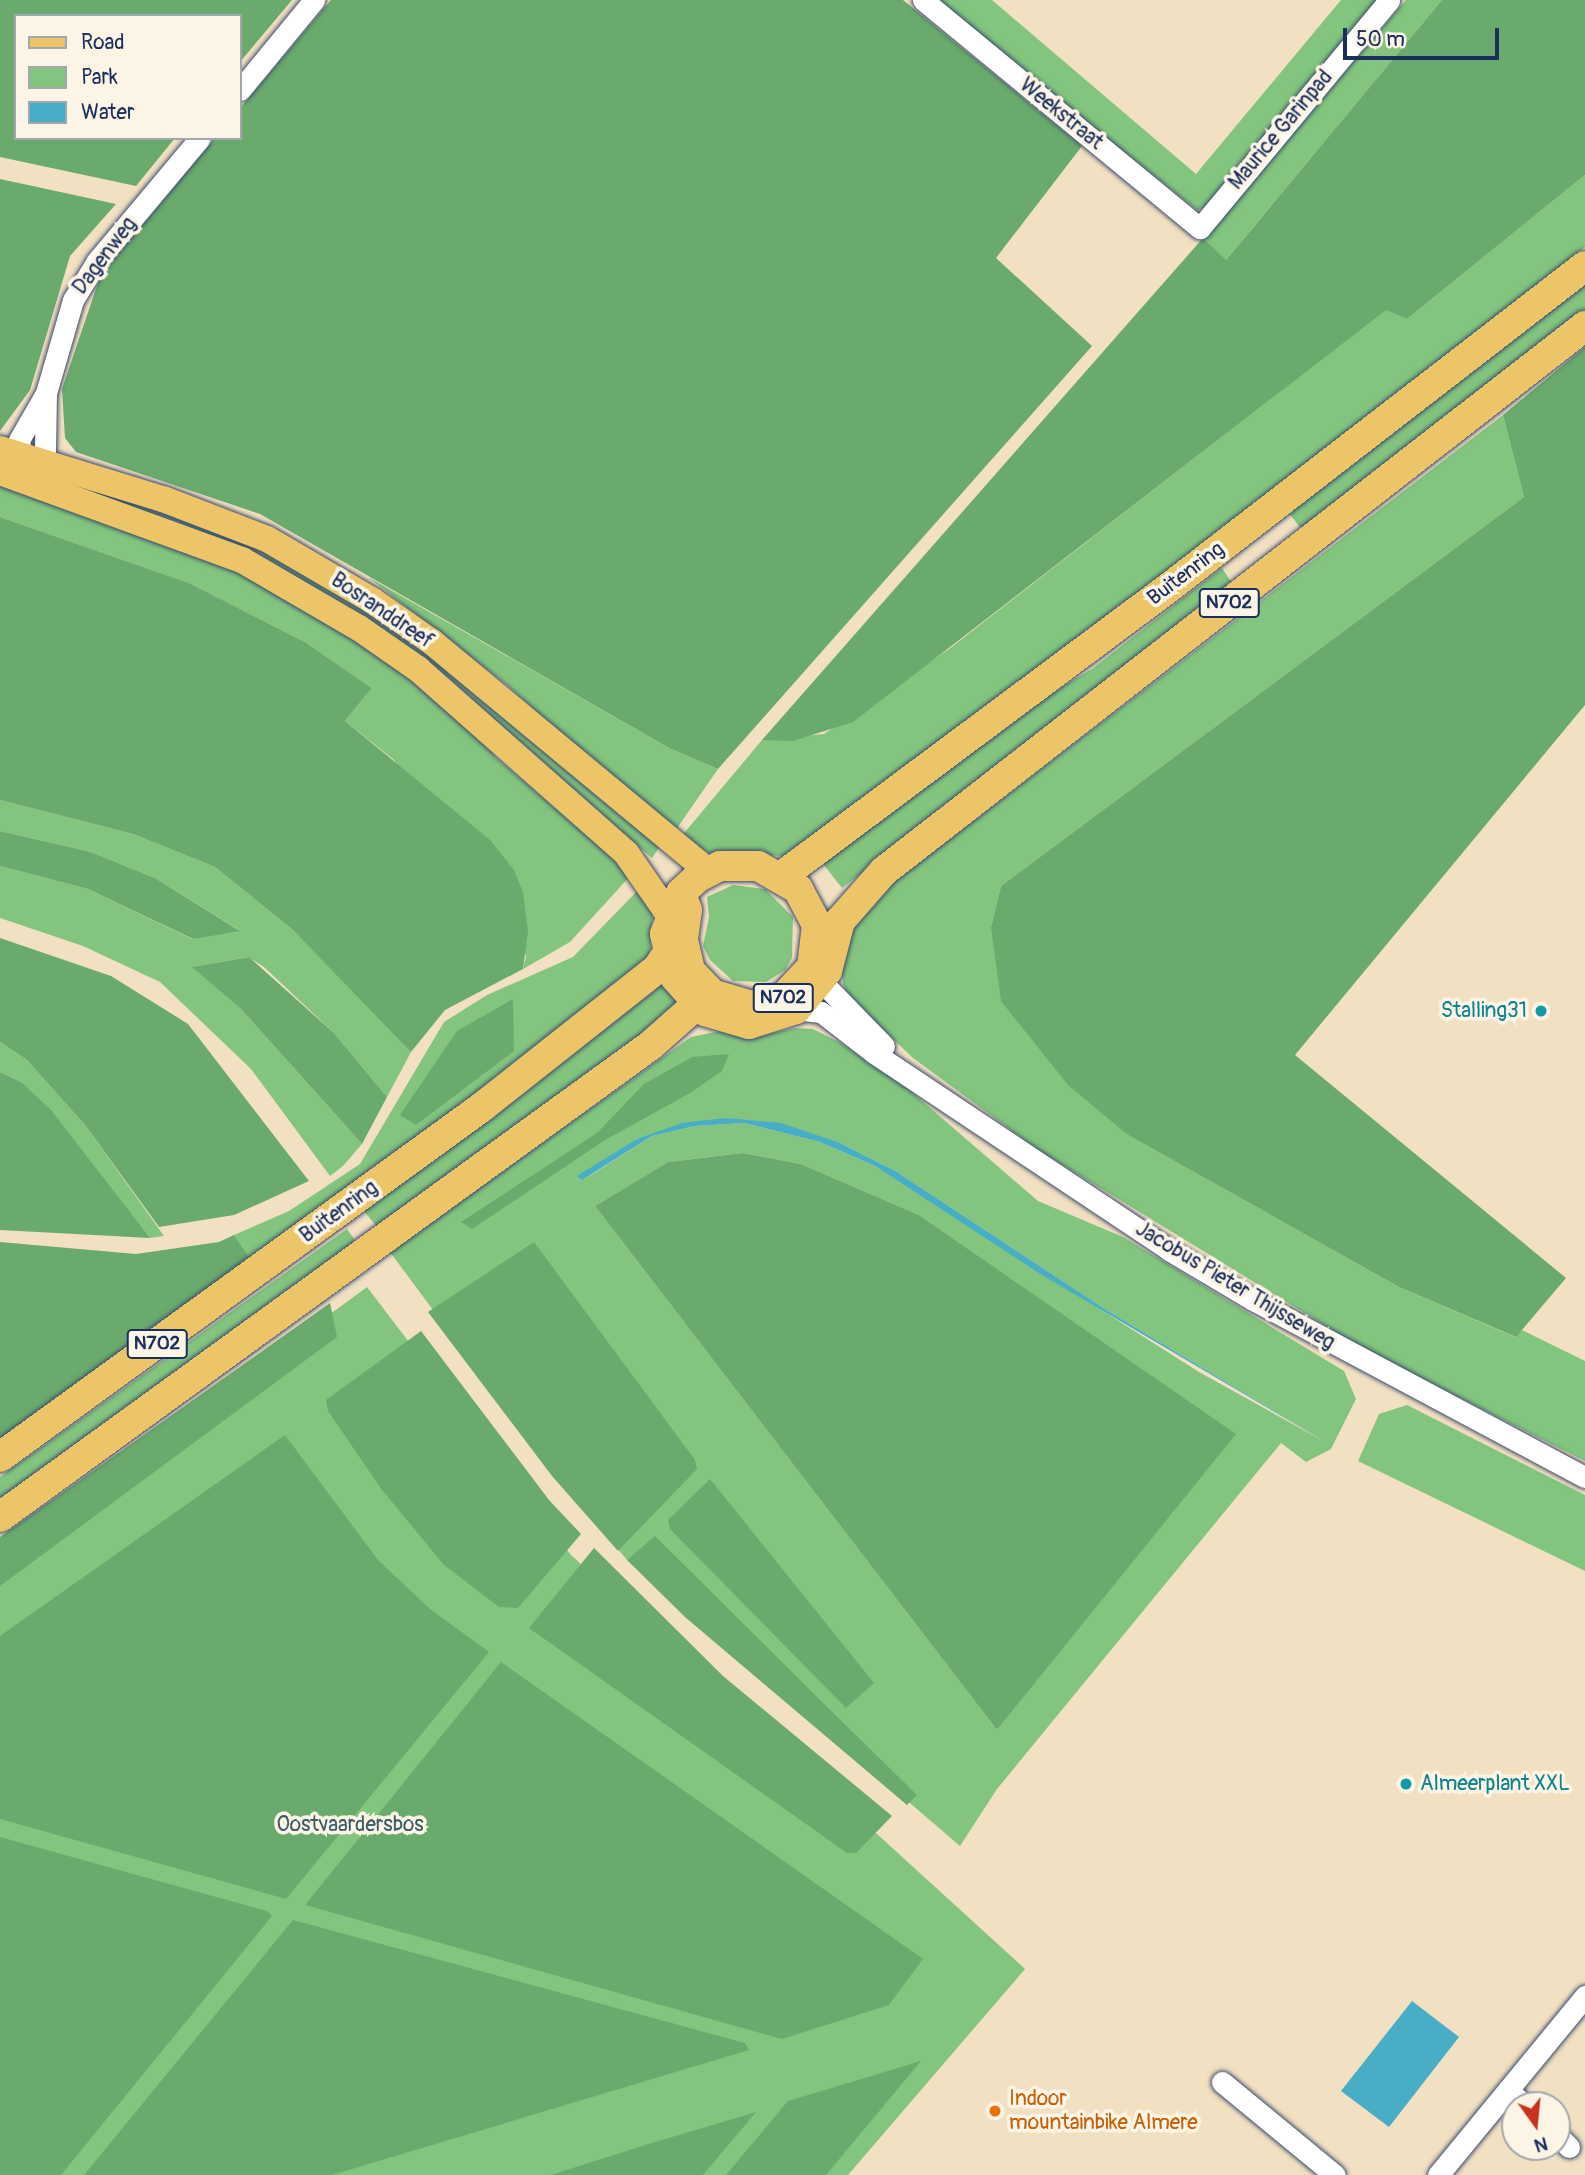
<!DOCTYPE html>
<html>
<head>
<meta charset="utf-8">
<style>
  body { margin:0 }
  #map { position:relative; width:1585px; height:2175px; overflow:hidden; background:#f2e0c2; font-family:Pangolin,sans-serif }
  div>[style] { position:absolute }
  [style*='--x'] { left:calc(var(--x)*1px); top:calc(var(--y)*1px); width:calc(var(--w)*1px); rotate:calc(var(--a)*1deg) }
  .green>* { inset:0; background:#83c57e }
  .forest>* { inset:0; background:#6aaa6d }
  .water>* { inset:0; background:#47aec6 }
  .roads { filter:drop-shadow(0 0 2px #3b4a6d) drop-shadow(0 0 2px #3b4a6d) }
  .minor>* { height:21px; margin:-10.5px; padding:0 10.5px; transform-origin:10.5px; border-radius:10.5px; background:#fff }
  .major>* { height:26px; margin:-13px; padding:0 13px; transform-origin:13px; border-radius:13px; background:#ecc569 }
  .highway>* { height:30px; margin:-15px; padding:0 15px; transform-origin:15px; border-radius:15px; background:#ecc569 }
  .dots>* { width:19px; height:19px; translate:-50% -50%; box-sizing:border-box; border:4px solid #fcf5e5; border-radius:50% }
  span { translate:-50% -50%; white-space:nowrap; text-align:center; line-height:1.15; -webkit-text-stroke:7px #fcf5e5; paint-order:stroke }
  .shield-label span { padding:2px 5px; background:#fcf5e5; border:2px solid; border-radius:5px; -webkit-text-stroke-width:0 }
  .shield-label { font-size:19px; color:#1b2f5e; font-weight:700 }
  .street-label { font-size:21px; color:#1b2f5e }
  .culture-label { font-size:21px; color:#0d838f }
  .right { translate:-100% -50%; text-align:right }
  .left { translate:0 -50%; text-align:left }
  .park-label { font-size:21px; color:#3a5c68 }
  .food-label { font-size:21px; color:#c56008 }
  .legend { position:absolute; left:14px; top:14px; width:228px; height:126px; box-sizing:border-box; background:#fcf5e5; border:2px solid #a2a6af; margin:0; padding:9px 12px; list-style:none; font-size:21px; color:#1b2f5e }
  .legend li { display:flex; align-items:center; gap:14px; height:35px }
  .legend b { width:35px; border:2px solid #a2a6af }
  .north { position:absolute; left:1501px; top:2091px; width:70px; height:70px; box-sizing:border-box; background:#fcf5e5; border:2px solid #a2a6af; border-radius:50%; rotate:165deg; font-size:19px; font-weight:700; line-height:28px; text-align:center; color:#1b2f5e }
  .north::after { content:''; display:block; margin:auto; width:24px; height:32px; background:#c8321e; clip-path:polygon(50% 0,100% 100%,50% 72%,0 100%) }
  .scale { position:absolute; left:1343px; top:28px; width:156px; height:32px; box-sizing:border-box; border:4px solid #1b2f5e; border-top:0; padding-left:9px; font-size:21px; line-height:24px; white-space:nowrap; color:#1b2f5e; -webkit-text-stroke:5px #fcf5e5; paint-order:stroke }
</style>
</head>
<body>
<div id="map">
  <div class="green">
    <i style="clip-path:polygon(933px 0,992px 0,1196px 174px,1341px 0,1385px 0,1209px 206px,1197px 210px)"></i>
    <i style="clip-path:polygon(1406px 0,1442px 0,1225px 261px,1203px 238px)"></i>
    <i style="clip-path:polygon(1585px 175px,1585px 247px,1441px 362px,910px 766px,786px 856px,710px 853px,680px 838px,762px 740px,824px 734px,949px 649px,1386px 309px,1407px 319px)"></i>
    <i style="clip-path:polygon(1585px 281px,1585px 314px,1305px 534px,1289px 513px)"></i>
    <i style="clip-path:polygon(1503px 415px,1524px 497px,1001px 886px,991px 927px,1128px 1135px,1399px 1287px,1515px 1337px,1522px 1330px,1585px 1361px,1585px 1461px,1365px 1350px,1040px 1151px,913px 1058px,848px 996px,843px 984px,841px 964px,851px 925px,881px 892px)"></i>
    <i style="clip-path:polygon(44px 468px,260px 546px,361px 601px,437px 657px,660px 846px,652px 858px,479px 713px,270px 566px,182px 523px,56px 483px)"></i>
    <i style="clip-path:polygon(0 484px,231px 564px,347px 629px,481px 735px,495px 757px,632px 874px,570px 942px,523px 969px,526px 956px,394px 760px,345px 721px,372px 688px,305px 642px,189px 583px,0 517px)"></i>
    <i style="clip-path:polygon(1222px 568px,1235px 588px,842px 888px,820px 860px,990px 729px,1092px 669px)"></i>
    <i style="clip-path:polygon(368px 577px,669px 748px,718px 769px,673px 834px,506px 684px)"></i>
    <i style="clip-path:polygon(0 800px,133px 834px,215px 867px,292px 929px,401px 1039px,411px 1052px,387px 1097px,334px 1033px,264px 967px,248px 957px,193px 967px,241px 1009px,362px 1144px,343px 1166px,330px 1176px,251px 1069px,160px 982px,83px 946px,0 918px,0 866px,88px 889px,192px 939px,239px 930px,155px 878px,91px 852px,0 831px)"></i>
    <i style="clip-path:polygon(733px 885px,765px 889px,793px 917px,792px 958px,785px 970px,766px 982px,733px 981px,710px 960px,703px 946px,709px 917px,707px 897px)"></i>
    <i style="clip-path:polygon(642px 886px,653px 899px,650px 955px,624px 984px,252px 1261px,234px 1235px,289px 1211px,360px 1164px,444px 1022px,487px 995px,573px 957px)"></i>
    <i style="clip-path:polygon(659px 981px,668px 983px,683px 1009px,382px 1233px,363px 1210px)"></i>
    <i style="clip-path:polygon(evenodd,796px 1028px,813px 1029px,841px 1043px,907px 1088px,1038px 1201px,1123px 1237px,1344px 1371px,1356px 1399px,1331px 1449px,1306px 1462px,1281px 1443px,997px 1789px,960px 1846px,627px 1560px,553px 1472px,390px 1252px,691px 1037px,720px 1031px,758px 1036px,796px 1028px,726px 1118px,840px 1143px,897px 1172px,1108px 1311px,1327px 1443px,1199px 1372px,875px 1166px,820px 1142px,744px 1123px,695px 1126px,652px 1136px,583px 1180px,637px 1139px,726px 1118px,796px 1028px,743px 1153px,801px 1164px,919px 1215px,1235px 1434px,997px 1730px,595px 1206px,668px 1162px,743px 1153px)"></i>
    <i style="clip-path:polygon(0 1042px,27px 1060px,85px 1125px,164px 1236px,150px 1238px,21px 1082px,0 1072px)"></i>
    <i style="clip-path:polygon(347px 1229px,361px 1249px,0 1507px,0 1477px)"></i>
    <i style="clip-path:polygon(367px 1287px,571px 1555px,1025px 1969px,848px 2175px,0 2175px,0 1557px)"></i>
    <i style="clip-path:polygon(1407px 1405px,1585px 1495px,1585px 1571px,1358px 1461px,1379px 1414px)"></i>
  </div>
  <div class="forest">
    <i style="clip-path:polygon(0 0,292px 0,240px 62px,240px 16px,16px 16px,16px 138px,175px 138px,136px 186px,0 157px)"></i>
    <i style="clip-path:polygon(331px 0,903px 0,1082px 146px,996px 258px,1092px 346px,718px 769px,669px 748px,260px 514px,76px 452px,65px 438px,62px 389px,101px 274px,215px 138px,240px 138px,240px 108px)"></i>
    <i style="clip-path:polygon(1442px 0,1585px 0,1585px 175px,1407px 319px,1386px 310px,853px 722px,793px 741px,762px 740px,1203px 238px,1226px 260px)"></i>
    <i style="clip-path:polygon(0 179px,116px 204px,70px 256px,30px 390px,0 431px)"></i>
    <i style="clip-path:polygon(1585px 347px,1585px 705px,1295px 1055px,1566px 1278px,1516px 1337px,1399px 1287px,1128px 1135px,1068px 1085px,1001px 1001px,991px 927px,1001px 886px,1524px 497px,1503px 415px)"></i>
    <i style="clip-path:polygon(0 517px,189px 583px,305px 642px,372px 688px,345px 721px,490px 840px,514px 870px,523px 892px,528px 931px,523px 969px,445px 1010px,411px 1052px,292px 929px,215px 867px,133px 834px,0 800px)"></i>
    <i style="clip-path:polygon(0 831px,91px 852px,155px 878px,240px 931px,193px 939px,88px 889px,0 866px)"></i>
    <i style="clip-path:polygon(0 938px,111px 976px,188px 1024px,309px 1181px,234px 1215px,159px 1227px,85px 1125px,27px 1060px,0 1042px)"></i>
    <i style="clip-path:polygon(249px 957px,334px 1033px,387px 1097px,362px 1144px,241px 1009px,192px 967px)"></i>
    <i style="clip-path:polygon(513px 999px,514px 1051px,416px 1125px,400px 1115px,457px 1031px)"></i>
    <i style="clip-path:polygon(729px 1054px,722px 1071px,690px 1093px,605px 1140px,472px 1229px,461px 1222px,597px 1133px,644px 1084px,692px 1057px)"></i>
    <i style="clip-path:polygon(0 1072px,21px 1082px,51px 1110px,150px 1238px,0 1230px)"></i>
    <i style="clip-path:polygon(743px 1153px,801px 1164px,919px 1215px,1236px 1434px,997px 1730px,595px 1206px,668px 1162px)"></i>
    <i style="clip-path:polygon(234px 1235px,252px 1261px,0 1442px,0 1242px,136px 1254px,219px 1242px)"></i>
    <i style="clip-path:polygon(534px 1242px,695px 1460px,697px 1469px,618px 1551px,552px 1476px,428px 1312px)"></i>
    <i style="clip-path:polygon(330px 1303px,337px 1337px,0 1586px,0 1537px)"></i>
    <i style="clip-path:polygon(421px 1331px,549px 1500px,581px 1534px,518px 1608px,499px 1607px,444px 1565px,382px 1490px,328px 1411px,326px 1400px)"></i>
    <i style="clip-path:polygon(285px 1435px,378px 1560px,430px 1609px,489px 1652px,286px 1899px,0 1819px,0 1636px)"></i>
    <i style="clip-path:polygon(710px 1479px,874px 1683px,846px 1708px,670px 1529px,668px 1520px)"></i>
    <i style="clip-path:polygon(655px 1536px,817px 1697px,917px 1795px,907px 1805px,685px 1617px,627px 1560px)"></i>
    <i style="clip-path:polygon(594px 1548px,723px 1676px,892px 1816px,856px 1853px,847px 1853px,529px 1628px)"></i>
    <i style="clip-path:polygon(501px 1662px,923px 1959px,889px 2005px,782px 2039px,305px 1905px)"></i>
    <i style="clip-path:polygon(0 1837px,267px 1911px,272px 1916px,61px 2175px,0 2175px)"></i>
    <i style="clip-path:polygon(293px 1920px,745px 2043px,749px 2050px,332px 2175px,84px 2175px)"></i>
    <i style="clip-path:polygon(921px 2061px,826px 2175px,726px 2175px,788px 2101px)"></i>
    <i style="clip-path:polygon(756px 2112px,703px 2175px,551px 2175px,642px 2146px)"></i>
  </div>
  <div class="water">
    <i style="clip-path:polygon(726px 1118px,781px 1123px,840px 1143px,897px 1172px,1108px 1311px,1327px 1443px,1042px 1275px,875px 1166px,820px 1142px,744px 1123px,695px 1126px,652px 1136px,582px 1180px,577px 1176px,637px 1139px,682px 1123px)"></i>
    <i style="clip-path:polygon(1412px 2001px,1459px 2037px,1389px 2127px,1341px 2091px)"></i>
  </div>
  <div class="roads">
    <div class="minor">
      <i style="--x:923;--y:0;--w:359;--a:39.5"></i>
      <i style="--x:1200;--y:228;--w:296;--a:-50.3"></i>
      <i style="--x:240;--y:90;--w:117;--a:-50.6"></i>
      <i style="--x:22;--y:467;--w:27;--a:-96"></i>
      <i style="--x:19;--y:440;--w:54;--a:-60.1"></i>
      <i style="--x:32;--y:472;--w:14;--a:-45"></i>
      <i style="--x:42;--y:462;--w:13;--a:-77"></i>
      <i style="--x:45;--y:449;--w:56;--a:-89"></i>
      <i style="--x:46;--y:393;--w:97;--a:-73.8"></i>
      <i style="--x:73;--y:300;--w:46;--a:-58.4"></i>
      <i style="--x:97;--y:261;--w:160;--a:-50.1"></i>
      <i style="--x:822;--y:982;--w:89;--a:45.9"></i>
      <i style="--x:796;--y:1009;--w:25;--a:7"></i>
      <i style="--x:821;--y:1012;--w:67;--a:37.7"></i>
      <i style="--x:874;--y:1053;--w:355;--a:33.7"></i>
      <i style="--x:1169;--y:1250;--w:98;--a:30.8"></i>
      <i style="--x:1253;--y:1300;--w:376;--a:28.1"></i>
      <i style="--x:1222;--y:2082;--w:146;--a:39.5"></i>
      <i style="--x:1508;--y:2090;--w:22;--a:43"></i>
      <i style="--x:1557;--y:2135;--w:17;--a:45"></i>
      <i style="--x:1438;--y:2175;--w:232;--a:-50.6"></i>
    </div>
    <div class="major">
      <i style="--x:0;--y:449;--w:170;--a:17.1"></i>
      <i style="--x:163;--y:499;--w:111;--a:21"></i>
      <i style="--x:267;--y:539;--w:123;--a:30.3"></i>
      <i style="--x:373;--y:601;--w:72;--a:34.8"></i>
      <i style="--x:432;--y:642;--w:359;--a:39.7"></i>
      <i style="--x:0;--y:472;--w:258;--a:20"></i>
      <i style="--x:242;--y:560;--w:135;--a:30.2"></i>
      <i style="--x:359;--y:628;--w:72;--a:34.8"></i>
      <i style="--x:418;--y:669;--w:278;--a:41.5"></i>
      <i style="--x:626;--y:853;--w:75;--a:55.3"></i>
    </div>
    <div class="highway">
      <i style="--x:782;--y:876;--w:485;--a:-36.7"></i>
      <i style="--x:1171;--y:586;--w:523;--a:-37.7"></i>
      <i style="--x:681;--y:893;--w:18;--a:71"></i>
      <i style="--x:687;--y:910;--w:30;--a:98"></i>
      <i style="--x:683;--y:940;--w:32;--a:77"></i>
      <i style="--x:690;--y:971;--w:32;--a:46"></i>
      <i style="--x:712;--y:994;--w:42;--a:16.7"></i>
      <i style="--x:752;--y:1006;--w:32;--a:-14"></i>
      <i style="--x:783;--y:998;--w:42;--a:-46.9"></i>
      <i style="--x:812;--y:967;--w:42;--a:-83.2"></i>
      <i style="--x:817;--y:925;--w:41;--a:-117.8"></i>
      <i style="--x:798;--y:889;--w:46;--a:-150.1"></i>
      <i style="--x:758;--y:866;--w:38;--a:180"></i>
      <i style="--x:720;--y:866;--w:25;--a:153"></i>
      <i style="--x:698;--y:877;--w:23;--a:137"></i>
      <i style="--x:681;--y:893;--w:44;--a:111.3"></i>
      <i style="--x:665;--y:934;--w:44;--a:76.9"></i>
      <i style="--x:675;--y:977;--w:45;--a:48.6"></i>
      <i style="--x:705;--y:1011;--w:46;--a:16.5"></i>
      <i style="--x:749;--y:1024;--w:49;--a:-17.7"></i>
      <i style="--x:796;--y:1009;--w:49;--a:-50.8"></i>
      <i style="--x:827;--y:971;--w:52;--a:-75.4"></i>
      <i style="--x:840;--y:921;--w:67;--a:-48.7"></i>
      <i style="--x:884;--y:871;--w:888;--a:-37.86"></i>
      <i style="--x:0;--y:1457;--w:596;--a:-35.98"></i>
      <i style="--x:482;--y:1107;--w:223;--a:-38.3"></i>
      <i style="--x:657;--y:969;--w:18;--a:-56"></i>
      <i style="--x:0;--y:1517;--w:804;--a:-35.94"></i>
      <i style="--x:651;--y:1045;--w:60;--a:-41.6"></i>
      <i style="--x:696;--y:1005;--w:20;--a:-18"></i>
    </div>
  </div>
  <div class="dots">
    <i style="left:1541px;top:1011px;background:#0f9aa8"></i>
    <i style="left:1406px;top:1784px;background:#0f9aa8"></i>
    <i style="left:995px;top:2111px;background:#e8710a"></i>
  </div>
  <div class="shield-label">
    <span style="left:1229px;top:603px">N702</span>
    <span style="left:783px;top:998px">N702</span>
    <span style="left:157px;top:1344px">N702</span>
  </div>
  <div class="street-label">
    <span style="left:1061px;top:114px;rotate:39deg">Weekstraat</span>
    <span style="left:1281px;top:130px;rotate:-50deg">Maurice Garinpad</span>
    <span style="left:105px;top:256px;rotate:-53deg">Dagenweg</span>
    <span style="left:1186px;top:574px;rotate:-37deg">Buitenring</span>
    <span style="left:382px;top:611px;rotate:34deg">Bosranddreef</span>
    <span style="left:339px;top:1212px;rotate:-36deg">Buitenring</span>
    <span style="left:1235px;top:1286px;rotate:31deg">Jacobus Pieter Thijsseweg</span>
  </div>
  <div class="culture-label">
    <span class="right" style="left:1527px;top:1011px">Stalling31</span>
    <span class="left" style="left:1420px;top:1784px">Almeerplant XXL</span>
  </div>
  <div class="park-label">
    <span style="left:350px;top:1825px">Oostvaardersbos</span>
  </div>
  <div class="food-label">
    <span class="left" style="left:1009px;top:2111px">Indoor<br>mountainbike Almere</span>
  </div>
  <ul class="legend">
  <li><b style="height:9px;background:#ecc569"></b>Road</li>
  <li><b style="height:19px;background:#83c57e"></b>Park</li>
  <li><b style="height:19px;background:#47aec6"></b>Water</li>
  </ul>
  <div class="north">N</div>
  <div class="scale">50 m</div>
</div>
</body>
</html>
